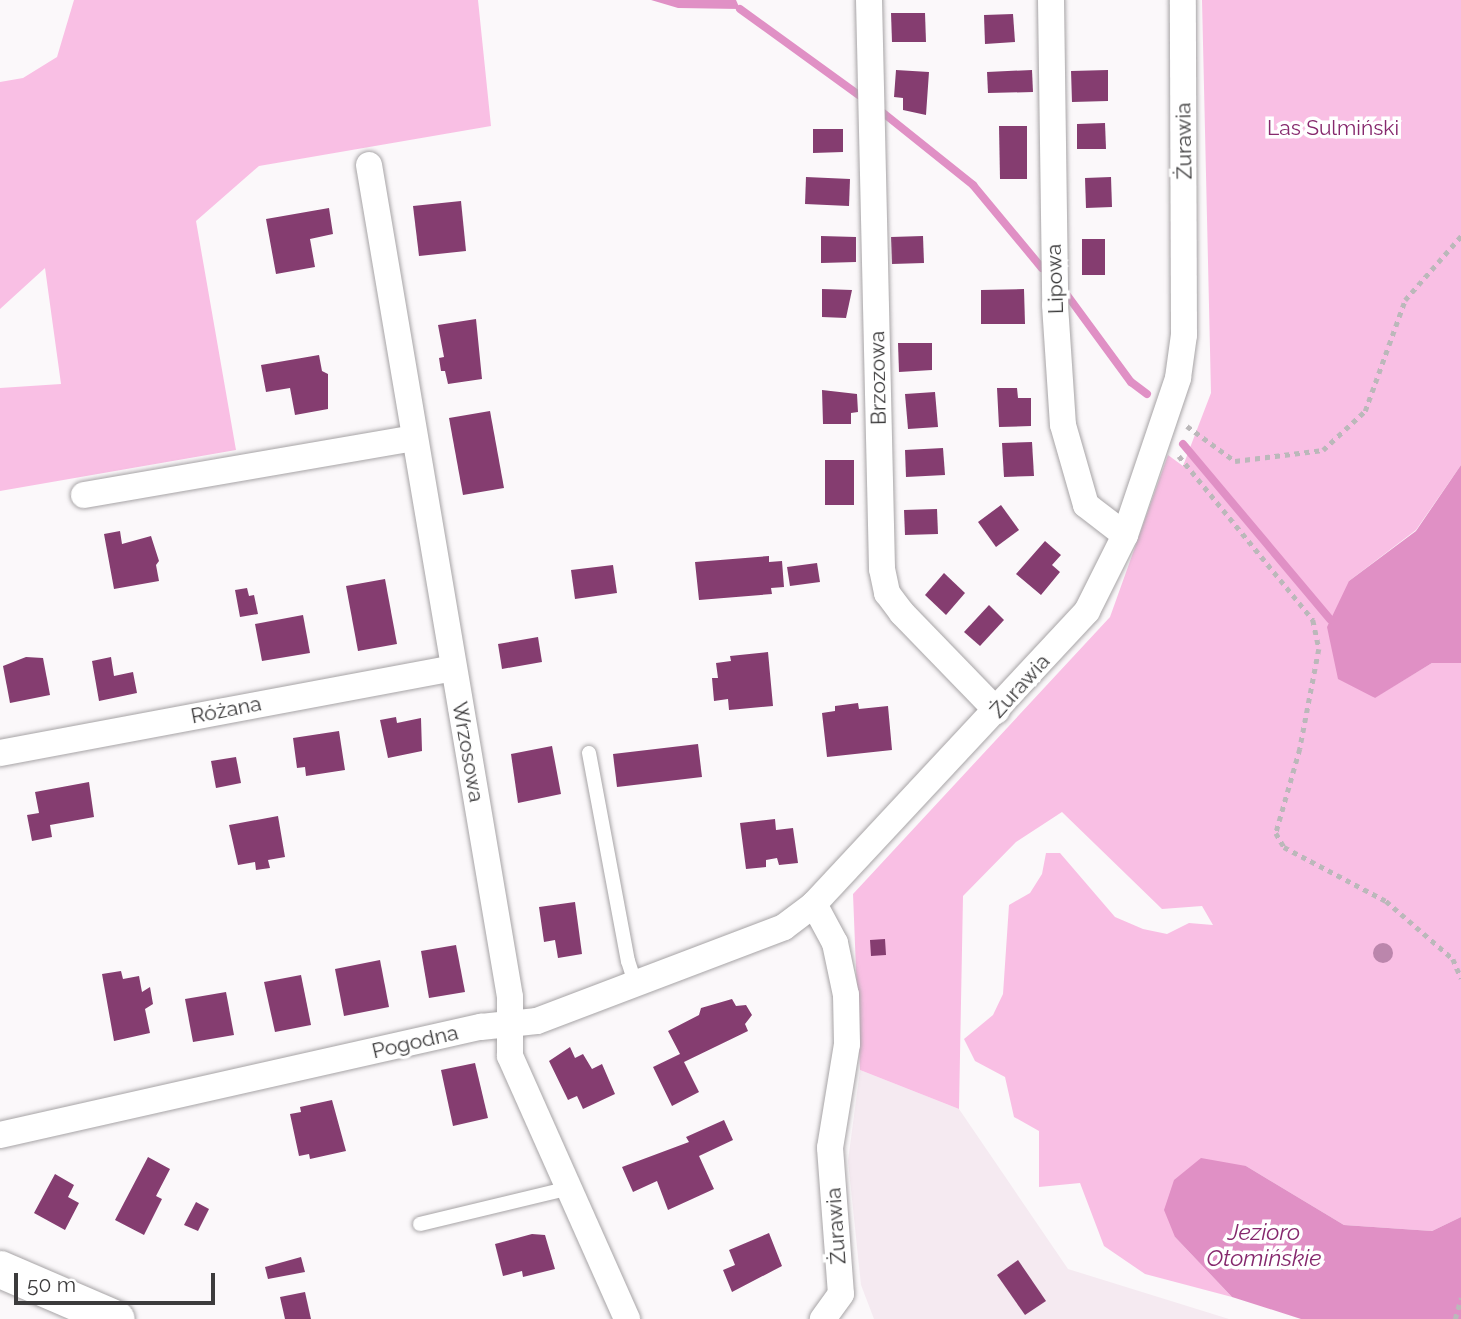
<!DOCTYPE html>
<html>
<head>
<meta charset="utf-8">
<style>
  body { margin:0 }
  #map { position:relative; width:1461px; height:1319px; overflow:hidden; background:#fbf8fa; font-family:Raleway,sans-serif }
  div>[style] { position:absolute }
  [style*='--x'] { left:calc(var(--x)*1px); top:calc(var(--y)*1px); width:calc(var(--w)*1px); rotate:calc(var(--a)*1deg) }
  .built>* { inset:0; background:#f5eaf1 }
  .green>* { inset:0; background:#f9bfe4 }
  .water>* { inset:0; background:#e090c5 }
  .stream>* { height:8px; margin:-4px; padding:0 4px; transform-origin:4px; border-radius:4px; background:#e090c5 }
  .building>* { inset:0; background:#853d70 }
  .path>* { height:4.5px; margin-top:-2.25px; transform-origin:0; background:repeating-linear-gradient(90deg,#bbb8ba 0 5px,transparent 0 10px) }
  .roads { filter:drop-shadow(0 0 2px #a7a4a6) drop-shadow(0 0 2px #a7a4a6) }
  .lane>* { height:14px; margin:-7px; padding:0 7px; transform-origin:7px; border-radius:7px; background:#fff }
  .street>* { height:26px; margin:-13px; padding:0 13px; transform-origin:13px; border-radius:13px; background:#fff }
  .secondary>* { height:37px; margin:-18.5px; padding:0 18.5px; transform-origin:18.5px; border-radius:18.5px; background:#fff }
  .trees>* { width:20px; height:20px; margin:-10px; border-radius:50%; background:#bb86ac }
  span { translate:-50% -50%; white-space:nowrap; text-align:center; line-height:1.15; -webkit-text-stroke:7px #fff; paint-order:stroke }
  .park-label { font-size:21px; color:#86296d }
  .street-label { font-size:21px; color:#3c3b3c }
  .water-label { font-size:23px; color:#85286d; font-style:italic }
  .scale { position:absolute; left:14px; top:1273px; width:201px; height:32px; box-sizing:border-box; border:4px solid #3c3b3c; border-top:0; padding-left:9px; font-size:21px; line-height:24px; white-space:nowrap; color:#3c3b3c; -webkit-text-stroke:5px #fff; paint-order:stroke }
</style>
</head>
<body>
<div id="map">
  <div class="built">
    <i style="clip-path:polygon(860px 1070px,959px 1109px,1068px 1269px,1229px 1319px,874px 1319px,861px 1285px,848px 1161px)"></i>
  </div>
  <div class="green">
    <i style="clip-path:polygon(74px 0,478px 0,491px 126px,259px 166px,196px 221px,236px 450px,0 491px,0 388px,61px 384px,45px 268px,0 309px,0 82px,23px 78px,57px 57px)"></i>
    <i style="clip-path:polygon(1202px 0,1461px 0,1461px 465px,1416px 530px,1349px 581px,1374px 698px,1432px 663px,1461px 663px,1461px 1217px,1432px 1231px,1344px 1225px,1246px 1166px,1175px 1237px,1232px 1297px,1145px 1274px,1104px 1246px,1080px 1183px,1039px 1187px,1039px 1131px,1014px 1117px,1005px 1077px,975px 1061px,964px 1039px,993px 1015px,1003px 994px,1009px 905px,1030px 893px,1042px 874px,1046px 853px,1060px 853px,1115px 917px,1143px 929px,1167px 934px,1189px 923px,1213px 925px,1202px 906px,1162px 909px,1062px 812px,1016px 842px,963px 896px,959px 1109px,860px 1070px,853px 894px,1110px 617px,1168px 455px,1183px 466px,1211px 393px)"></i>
  </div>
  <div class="water">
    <i style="clip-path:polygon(651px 0,736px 0,740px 9px,678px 8px)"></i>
    <i style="clip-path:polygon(1461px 465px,1461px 663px,1432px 663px,1375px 698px,1338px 679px,1327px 627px,1349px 581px,1416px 531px)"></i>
    <i style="clip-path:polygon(1201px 1158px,1246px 1166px,1344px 1225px,1432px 1231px,1461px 1217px,1461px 1319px,1301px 1319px,1232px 1297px,1175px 1237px,1164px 1210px,1174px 1180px)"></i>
  </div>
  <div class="stream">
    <i style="--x:740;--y:9;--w:147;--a:35.9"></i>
    <i style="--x:882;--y:112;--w:117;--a:38.7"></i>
    <i style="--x:973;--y:185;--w:108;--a:50.3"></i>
    <i style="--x:1067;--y:295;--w:108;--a:53.7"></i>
    <i style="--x:1131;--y:382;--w:20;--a:37"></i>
    <i style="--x:1183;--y:444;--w:229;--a:50"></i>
  </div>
  <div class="building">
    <i style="clip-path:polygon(891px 13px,925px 13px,926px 42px,892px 42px)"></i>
    <i style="clip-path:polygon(1013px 14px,1015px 42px,985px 44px,984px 15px)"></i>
    <i style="clip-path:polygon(896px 70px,929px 72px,926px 115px,903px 110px,903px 98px,894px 97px)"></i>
    <i style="clip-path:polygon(1032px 70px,1033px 92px,988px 93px,987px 72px)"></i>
    <i style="clip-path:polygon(1108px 70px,1108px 101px,1072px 102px,1071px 71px)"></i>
    <i style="clip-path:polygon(1105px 123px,1106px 149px,1077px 149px,1077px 124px)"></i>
    <i style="clip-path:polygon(999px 126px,1027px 126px,1027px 179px,1000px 179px)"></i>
    <i style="clip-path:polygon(813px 129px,843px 129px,843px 152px,813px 153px)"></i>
    <i style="clip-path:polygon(806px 177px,850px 179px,849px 206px,805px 204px)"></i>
    <i style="clip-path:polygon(1111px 177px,1112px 207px,1086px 208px,1085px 178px)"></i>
    <i style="clip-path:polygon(461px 201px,466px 251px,419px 256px,413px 206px)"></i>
    <i style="clip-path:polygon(329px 208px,333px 234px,310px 239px,315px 267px,276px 274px,266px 219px)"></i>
    <i style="clip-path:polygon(821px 236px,856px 237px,856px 262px,821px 263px)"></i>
    <i style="clip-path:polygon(923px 236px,924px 263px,892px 264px,891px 237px)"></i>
    <i style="clip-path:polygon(1082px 239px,1105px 239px,1105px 275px,1082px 275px)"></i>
    <i style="clip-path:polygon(822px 289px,852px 290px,846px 318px,822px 317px)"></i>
    <i style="clip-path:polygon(1024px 289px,1025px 324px,981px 324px,981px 290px)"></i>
    <i style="clip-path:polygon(476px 319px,482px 379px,448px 384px,445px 371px,441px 371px,439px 358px,444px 357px,438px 325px)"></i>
    <i style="clip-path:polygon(898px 343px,932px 343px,932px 370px,899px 372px)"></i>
    <i style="clip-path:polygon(319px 355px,322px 371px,328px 374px,328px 409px,295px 415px,290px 388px,266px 392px,261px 365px)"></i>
    <i style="clip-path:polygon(997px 388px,1017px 388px,1018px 398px,1031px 398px,1031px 426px,999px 427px)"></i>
    <i style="clip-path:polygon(822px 390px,857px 394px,858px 412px,851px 413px,851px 424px,823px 424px)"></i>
    <i style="clip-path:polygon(935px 392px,938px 427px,908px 429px,905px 394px)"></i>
    <i style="clip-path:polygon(490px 411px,504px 488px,463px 495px,449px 418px)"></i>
    <i style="clip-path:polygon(1032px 442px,1034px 476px,1004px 477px,1002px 443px)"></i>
    <i style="clip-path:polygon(943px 448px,945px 475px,906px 477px,905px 450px)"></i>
    <i style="clip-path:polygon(825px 460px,854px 460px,854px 505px,825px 505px)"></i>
    <i style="clip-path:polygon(1001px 505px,1019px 530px,996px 547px,978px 522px)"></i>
    <i style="clip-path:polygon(937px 509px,938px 534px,905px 535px,904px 510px)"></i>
    <i style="clip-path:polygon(120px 531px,122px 544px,151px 536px,159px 561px,156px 565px,159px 581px,114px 589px,104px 534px)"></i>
    <i style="clip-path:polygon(1045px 541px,1061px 555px,1052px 565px,1060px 572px,1041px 595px,1016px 574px)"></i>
    <i style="clip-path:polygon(769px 556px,769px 562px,782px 561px,784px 587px,771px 588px,772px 594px,699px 600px,695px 562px)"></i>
    <i style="clip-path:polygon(817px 563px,820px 582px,790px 586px,787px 567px)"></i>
    <i style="clip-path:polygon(613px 565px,617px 593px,575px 599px,571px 570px)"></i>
    <i style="clip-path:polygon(944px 573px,965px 593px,946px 615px,925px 595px)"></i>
    <i style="clip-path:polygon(385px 579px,397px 644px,358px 651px,346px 586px)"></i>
    <i style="clip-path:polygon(247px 588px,249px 596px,254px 595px,258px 614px,240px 617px,235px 590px)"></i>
    <i style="clip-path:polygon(989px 605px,1004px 620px,980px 646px,964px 632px)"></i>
    <i style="clip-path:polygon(303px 615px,310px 653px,262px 661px,255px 624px)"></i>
    <i style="clip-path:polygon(538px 637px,542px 662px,502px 669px,498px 644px)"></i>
    <i style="clip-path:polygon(768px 652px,773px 706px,729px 710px,728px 699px,714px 701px,712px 678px,718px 678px,716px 663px,731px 661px,730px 656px)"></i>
    <i style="clip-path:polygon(26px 657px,43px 658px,50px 695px,10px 703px,3px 666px)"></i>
    <i style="clip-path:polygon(111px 657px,114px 676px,133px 672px,137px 693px,99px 701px,92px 661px)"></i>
    <i style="clip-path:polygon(858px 703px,859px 709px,888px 706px,892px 750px,827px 757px,822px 713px,835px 711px,835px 706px)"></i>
    <i style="clip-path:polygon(396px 717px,397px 723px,421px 718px,422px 751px,388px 758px,380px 720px)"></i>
    <i style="clip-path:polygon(339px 731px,345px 770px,306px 776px,305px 767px,297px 768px,293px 738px)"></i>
    <i style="clip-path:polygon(698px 744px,702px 777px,617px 787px,613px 754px)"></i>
    <i style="clip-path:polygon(552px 746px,561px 794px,518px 803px,511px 754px)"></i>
    <i style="clip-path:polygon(236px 757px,241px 783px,216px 788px,211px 761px)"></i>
    <i style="clip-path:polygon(89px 782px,94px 817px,50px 825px,52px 837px,32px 841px,27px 815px,39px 813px,35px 792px)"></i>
    <i style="clip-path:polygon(278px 816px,285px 857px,268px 860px,270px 868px,256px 870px,255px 862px,238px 865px,229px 825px)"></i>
    <i style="clip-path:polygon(775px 819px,776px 830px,793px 828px,798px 863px,779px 865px,777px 858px,766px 860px,766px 867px,746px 869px,740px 823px)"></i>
    <i style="clip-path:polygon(575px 902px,582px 954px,558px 958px,555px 940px,544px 942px,539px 907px)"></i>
    <i style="clip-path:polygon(885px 939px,886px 955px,871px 956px,870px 940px)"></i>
    <i style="clip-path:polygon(456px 945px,465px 992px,429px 998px,421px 951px)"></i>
    <i style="clip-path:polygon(380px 960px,389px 1007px,344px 1016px,335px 969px)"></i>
    <i style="clip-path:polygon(121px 971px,123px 979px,139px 976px,142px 992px,150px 987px,153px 1004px,145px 1009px,150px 1033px,114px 1041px,102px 974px)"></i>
    <i style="clip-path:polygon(301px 975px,311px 1025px,275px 1032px,264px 982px)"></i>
    <i style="clip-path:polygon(226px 992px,234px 1035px,193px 1042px,185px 999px)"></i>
    <i style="clip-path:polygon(732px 999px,736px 1006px,746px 1005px,752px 1015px,745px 1024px,748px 1031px,684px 1062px,699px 1092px,672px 1106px,653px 1067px,680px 1054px,668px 1031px,699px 1015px,701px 1008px)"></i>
    <i style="clip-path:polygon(570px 1047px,575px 1058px,583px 1054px,592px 1069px,602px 1064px,615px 1094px,583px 1109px,577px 1096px,568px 1100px,549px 1061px)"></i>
    <i style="clip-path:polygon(475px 1063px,488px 1118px,453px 1126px,441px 1070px)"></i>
    <i style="clip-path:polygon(332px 1100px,346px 1151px,310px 1159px,309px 1154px,299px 1156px,290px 1114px,301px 1112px,300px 1107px)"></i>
    <i style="clip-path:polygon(724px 1120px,733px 1140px,699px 1156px,714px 1189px,668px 1210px,657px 1181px,633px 1192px,622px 1167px,689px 1142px,686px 1137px)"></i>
    <i style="clip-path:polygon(148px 1157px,170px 1169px,156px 1196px,162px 1199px,144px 1235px,115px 1220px)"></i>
    <i style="clip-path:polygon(55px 1174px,74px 1185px,68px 1197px,79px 1203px,65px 1230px,34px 1213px)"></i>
    <i style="clip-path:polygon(196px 1202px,209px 1209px,198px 1231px,184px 1225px)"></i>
    <i style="clip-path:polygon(769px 1233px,782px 1266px,732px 1292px,723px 1270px,735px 1265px,729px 1250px)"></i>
    <i style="clip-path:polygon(532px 1234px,545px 1235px,555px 1269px,523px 1277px,522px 1271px,503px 1276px,495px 1244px)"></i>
    <i style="clip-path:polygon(301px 1257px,305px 1272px,268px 1279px,265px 1267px)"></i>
    <i style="clip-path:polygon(1018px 1260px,1046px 1301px,1025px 1315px,997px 1275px)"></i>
    <i style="clip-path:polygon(305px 1292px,311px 1319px,285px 1319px,280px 1297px)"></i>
  </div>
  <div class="path">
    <i style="--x:1187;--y:426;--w:59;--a:36.1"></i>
    <i style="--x:1235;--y:461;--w:89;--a:-7.1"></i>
    <i style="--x:1323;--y:450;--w:57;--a:-42.9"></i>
    <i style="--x:1365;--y:411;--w:118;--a:-70.2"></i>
    <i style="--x:1405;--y:300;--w:85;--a:-48.8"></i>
    <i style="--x:1179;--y:456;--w:212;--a:50.7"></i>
    <i style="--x:1313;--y:620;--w:30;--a:78"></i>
    <i style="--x:1319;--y:649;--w:102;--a:100.8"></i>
    <i style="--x:1300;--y:749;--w:87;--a:105.9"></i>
    <i style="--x:1276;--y:833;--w:16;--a:60"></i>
    <i style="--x:1284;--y:847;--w:115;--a:27.9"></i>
    <i style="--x:1386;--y:901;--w:89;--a:40.9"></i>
    <i style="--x:1453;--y:959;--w:21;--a:67"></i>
    <i style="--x:1455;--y:1319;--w:22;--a:-74"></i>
  </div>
  <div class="roads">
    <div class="lane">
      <i style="--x:589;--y:753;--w:212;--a:79.4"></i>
      <i style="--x:628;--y:961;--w:26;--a:72"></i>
      <i style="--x:420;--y:1224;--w:154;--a:-13.5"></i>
    </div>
    <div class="street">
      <i style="--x:869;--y:0;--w:569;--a:88.69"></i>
      <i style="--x:882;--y:569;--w:25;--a:78"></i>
      <i style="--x:887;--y:593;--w:25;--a:53"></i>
      <i style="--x:902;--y:613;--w:136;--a:45.9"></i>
      <i style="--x:1051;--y:0;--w:305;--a:89.2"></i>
      <i style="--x:1055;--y:305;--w:120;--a:86.2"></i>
      <i style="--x:1063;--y:425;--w:83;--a:74"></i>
      <i style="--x:1086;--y:505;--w:49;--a:37.6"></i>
      <i style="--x:369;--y:165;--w:844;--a:80.38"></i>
      <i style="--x:510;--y:997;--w:59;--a:90"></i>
      <i style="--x:510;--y:1056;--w:288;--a:66"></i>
      <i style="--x:84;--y:495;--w:334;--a:-9.8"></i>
      <i style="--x:0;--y:753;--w:461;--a:-10.6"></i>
      <i style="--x:814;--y:904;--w:44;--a:61.7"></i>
      <i style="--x:835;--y:943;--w:53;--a:78.1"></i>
      <i style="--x:846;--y:995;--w:49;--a:88.8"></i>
      <i style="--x:847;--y:1044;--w:105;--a:99.3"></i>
      <i style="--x:830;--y:1148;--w:146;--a:85.7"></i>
      <i style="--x:841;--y:1294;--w:31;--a:126"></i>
      <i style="--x:0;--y:1135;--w:493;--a:-12.7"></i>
      <i style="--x:481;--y:1027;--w:56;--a:-6.1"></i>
      <i style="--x:537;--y:1021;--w:264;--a:-20.8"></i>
      <i style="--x:784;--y:927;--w:38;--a:-37"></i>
      <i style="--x:814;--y:904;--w:400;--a:-47"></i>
      <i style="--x:1087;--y:611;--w:85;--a:-63.4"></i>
      <i style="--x:1125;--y:535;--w:166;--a:-71.3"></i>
      <i style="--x:1178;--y:378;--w:43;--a:-82.1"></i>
      <i style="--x:1184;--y:335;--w:335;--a:-90.2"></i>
    </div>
    <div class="secondary">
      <i style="--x:0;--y:1269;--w:126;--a:23.3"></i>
    </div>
  </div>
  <div class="trees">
    <i style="left:1383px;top:953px"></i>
  </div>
  <div class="park-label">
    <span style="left:1333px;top:128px">Las Sulmiński</span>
  </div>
  <div class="street-label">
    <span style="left:1184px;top:141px;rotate:-91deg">Żurawia</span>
    <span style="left:1055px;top:279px;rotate:-92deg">Lipowa</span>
    <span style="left:878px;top:378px;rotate:-91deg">Brzozowa</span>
    <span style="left:1020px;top:686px;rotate:-48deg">Żurawia</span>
    <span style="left:226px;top:710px;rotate:-11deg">Różana</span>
    <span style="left:468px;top:752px;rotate:80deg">Wrzosowa</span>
    <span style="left:415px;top:1042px;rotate:-13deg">Pogodna</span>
    <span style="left:836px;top:1226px;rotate:-94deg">Żurawia</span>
  </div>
  <div class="water-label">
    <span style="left:1264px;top:1245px">Jezioro<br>Otomińskie</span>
  </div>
  <div class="scale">50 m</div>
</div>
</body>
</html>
